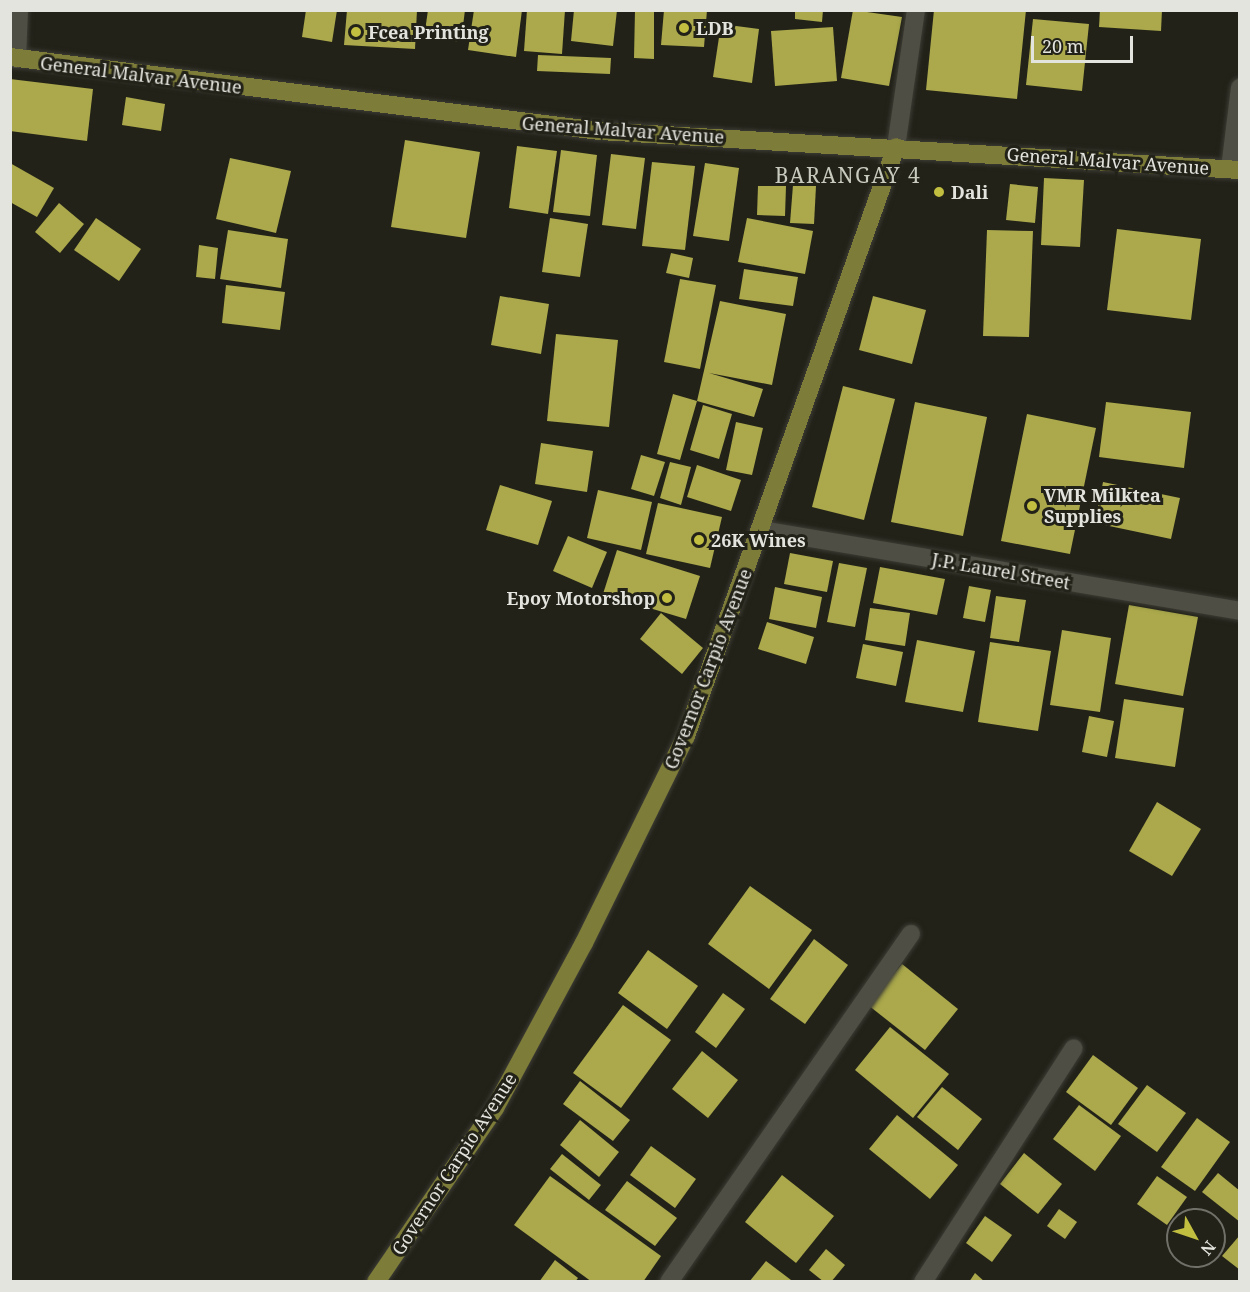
<!DOCTYPE html>
<html>
<head>
<meta charset="utf-8">
<style>
  body { margin:0 }
  #map { position:relative; width:1250px; height:1292px; overflow:hidden; background:#222219; font-family:"Noto Serif",serif }
  div>[style] { position:absolute }
  [style*='--x'] { left:calc(var(--x)*1px); top:calc(var(--y)*1px); width:calc(var(--w)*1px); rotate:calc(var(--a)*1deg) }
  .building>* { inset:0; background:#aba94b }
  .roads { filter:drop-shadow(0 0 2px #3c3c35) drop-shadow(0 0 2px #3c3c35) }
  .minor>* { height:18px; margin:-9px; padding:0 9px; transform-origin:9px; border-radius:9px; background:#4e4e44 }
  .major>* { height:18px; margin:-9px; padding:0 9px; transform-origin:9px; border-radius:9px; background:#7d7c38 }
  .dots>* { width:16px; height:16px; translate:-50% -50%; box-sizing:border-box; border:3px solid #222219; border-radius:50% }
  span { translate:-50% -50%; white-space:nowrap; text-align:center; line-height:1.15; -webkit-text-stroke:6px #222219; paint-order:stroke }
  .poi-label { font-size:18px; color:#e4e4de; font-weight:700 }
  .left { translate:0 -50%; text-align:left }
  .right { translate:-100% -50%; text-align:right }
  .street-label { font-size:18px; color:#e4e4de }
  .quarter-label { font-size:21px; color:#c9cabe; letter-spacing:1.5px }
  .frame { position:absolute; inset:0; border:12px solid #e4e4de; pointer-events:none }
  .north { position:absolute; left:1166px; top:1208px; width:60px; height:60px; box-sizing:border-box; background:#222219; border:2px solid #707068; border-radius:50%; rotate:130deg; font-size:16px; font-weight:700; line-height:24px; text-align:center; color:#e4e4de }
  .north::after { content:''; display:block; margin:auto; width:21px; height:27px; background:#c1be40; clip-path:polygon(50% 0,100% 100%,50% 72%,0 100%) }
  .scale { position:absolute; left:1031px; top:36px; width:102px; height:27px; box-sizing:border-box; border:3px solid #e4e4de; border-top:0; padding-left:8px; font-size:18px; line-height:21px; white-space:nowrap; color:#e4e4de; -webkit-text-stroke:4px #222219; paint-order:stroke }
</style>
</head>
<body>
<div id="map">
  <div class="building">
    <i style="clip-path:polygon(306px 10px,337px 10px,332px 42px,302px 37px)"></i>
    <i style="clip-path:polygon(347px 10px,417px 10px,415px 49px,344px 45px)"></i>
    <i style="clip-path:polygon(428px 10px,465px 10px,461px 42px,424px 38px)"></i>
    <i style="clip-path:polygon(474px 10px,522px 10px,516px 57px,468px 50px)"></i>
    <i style="clip-path:polygon(527px 10px,565px 10px,562px 54px,524px 51px)"></i>
    <i style="clip-path:polygon(574px 10px,617px 10px,613px 46px,571px 41px)"></i>
    <i style="clip-path:polygon(635px 10px,654px 10px,654px 59px,634px 58px)"></i>
    <i style="clip-path:polygon(664px 10px,707px 10px,704px 47px,661px 45px)"></i>
    <i style="clip-path:polygon(795px 10px,823px 10px,822px 22px,795px 19px)"></i>
    <i style="clip-path:polygon(853px 10px,902px 17px,889px 86px,841px 78px)"></i>
    <i style="clip-path:polygon(934px 10px,1026px 10px,1017px 99px,926px 90px)"></i>
    <i style="clip-path:polygon(1100px 10px,1162px 10px,1161px 31px,1099px 27px)"></i>
    <i style="clip-path:polygon(1033px 19px,1089px 24px,1082px 91px,1026px 85px)"></i>
    <i style="clip-path:polygon(721px 24px,759px 29px,752px 83px,713px 77px)"></i>
    <i style="clip-path:polygon(833px 27px,837px 81px,775px 86px,771px 31px)"></i>
    <i style="clip-path:polygon(538px 55px,611px 58px,610px 74px,537px 71px)"></i>
    <i style="clip-path:polygon(10px 79px,93px 89px,87px 141px,10px 131px)"></i>
    <i style="clip-path:polygon(126px 97px,165px 104px,161px 131px,122px 125px)"></i>
    <i style="clip-path:polygon(405px 140px,480px 152px,466px 238px,391px 227px)"></i>
    <i style="clip-path:polygon(517px 146px,557px 151px,548px 214px,509px 208px)"></i>
    <i style="clip-path:polygon(561px 150px,597px 155px,590px 216px,553px 212px)"></i>
    <i style="clip-path:polygon(611px 154px,645px 158px,636px 229px,602px 225px)"></i>
    <i style="clip-path:polygon(230px 158px,291px 171px,276px 233px,216px 219px)"></i>
    <i style="clip-path:polygon(652px 162px,695px 166px,685px 250px,642px 246px)"></i>
    <i style="clip-path:polygon(10px 163px,54px 188px,37px 217px,10px 202px)"></i>
    <i style="clip-path:polygon(705px 163px,739px 168px,729px 241px,693px 236px)"></i>
    <i style="clip-path:polygon(1044px 178px,1084px 180px,1080px 247px,1041px 245px)"></i>
    <i style="clip-path:polygon(1010px 184px,1038px 187px,1035px 223px,1006px 220px)"></i>
    <i style="clip-path:polygon(793px 185px,816px 186px,814px 224px,790px 223px)"></i>
    <i style="clip-path:polygon(758px 186px,786px 186px,785px 216px,757px 215px)"></i>
    <i style="clip-path:polygon(59px 203px,84px 224px,60px 253px,35px 232px)"></i>
    <i style="clip-path:polygon(96px 218px,141px 249px,119px 281px,74px 250px)"></i>
    <i style="clip-path:polygon(550px 218px,588px 224px,580px 277px,542px 272px)"></i>
    <i style="clip-path:polygon(747px 218px,813px 231px,805px 274px,738px 262px)"></i>
    <i style="clip-path:polygon(1117px 229px,1201px 239px,1191px 320px,1107px 310px)"></i>
    <i style="clip-path:polygon(228px 230px,288px 239px,281px 288px,220px 279px)"></i>
    <i style="clip-path:polygon(987px 230px,1033px 231px,1029px 337px,983px 336px)"></i>
    <i style="clip-path:polygon(199px 245px,218px 248px,215px 279px,196px 277px)"></i>
    <i style="clip-path:polygon(671px 253px,693px 258px,689px 278px,666px 273px)"></i>
    <i style="clip-path:polygon(744px 269px,798px 277px,793px 306px,739px 299px)"></i>
    <i style="clip-path:polygon(680px 279px,716px 285px,700px 369px,664px 362px)"></i>
    <i style="clip-path:polygon(226px 285px,285px 292px,280px 330px,222px 323px)"></i>
    <i style="clip-path:polygon(500px 296px,549px 304px,541px 354px,491px 345px)"></i>
    <i style="clip-path:polygon(873px 296px,926px 310px,912px 364px,859px 350px)"></i>
    <i style="clip-path:polygon(720px 301px,786px 314px,772px 385px,709px 373px,763px 389px,754px 417px,697px 401px,680px 460px,657px 454px,673px 394px,697px 401px)"></i>
    <i style="clip-path:polygon(556px 334px,618px 340px,609px 427px,547px 421px)"></i>
    <i style="clip-path:polygon(843px 386px,895px 399px,864px 520px,812px 507px)"></i>
    <i style="clip-path:polygon(915px 402px,987px 417px,963px 536px,891px 522px)"></i>
    <i style="clip-path:polygon(1106px 402px,1191px 412px,1184px 468px,1099px 457px)"></i>
    <i style="clip-path:polygon(703px 405px,732px 414px,719px 459px,690px 450px)"></i>
    <i style="clip-path:polygon(1027px 414px,1096px 428px,1070px 554px,1001px 541px)"></i>
    <i style="clip-path:polygon(736px 422px,763px 428px,752px 475px,726px 470px)"></i>
    <i style="clip-path:polygon(541px 443px,593px 451px,587px 492px,535px 484px)"></i>
    <i style="clip-path:polygon(641px 455px,665px 462px,654px 496px,631px 489px)"></i>
    <i style="clip-path:polygon(670px 462px,691px 467px,681px 505px,660px 498px)"></i>
    <i style="clip-path:polygon(697px 465px,741px 480px,731px 511px,687px 497px)"></i>
    <i style="clip-path:polygon(1103px 482px,1180px 498px,1171px 539px,1095px 523px)"></i>
    <i style="clip-path:polygon(500px 485px,552px 501px,538px 545px,486px 530px)"></i>
    <i style="clip-path:polygon(598px 490px,652px 502px,641px 550px,587px 538px)"></i>
    <i style="clip-path:polygon(658px 503px,722px 517px,710px 568px,646px 554px)"></i>
    <i style="clip-path:polygon(568px 536px,607px 552px,592px 588px,553px 571px)"></i>
    <i style="clip-path:polygon(617px 550px,700px 576px,686px 619px,603px 594px)"></i>
    <i style="clip-path:polygon(790px 553px,833px 561px,827px 592px,784px 584px)"></i>
    <i style="clip-path:polygon(839px 563px,867px 568px,855px 627px,827px 622px)"></i>
    <i style="clip-path:polygon(880px 567px,945px 579px,937px 615px,873px 603px)"></i>
    <i style="clip-path:polygon(969px 586px,991px 590px,985px 622px,963px 618px)"></i>
    <i style="clip-path:polygon(775px 587px,822px 597px,816px 628px,769px 619px)"></i>
    <i style="clip-path:polygon(996px 596px,1026px 600px,1019px 642px,990px 638px)"></i>
    <i style="clip-path:polygon(1129px 605px,1198px 617px,1183px 696px,1115px 684px)"></i>
    <i style="clip-path:polygon(870px 608px,910px 613px,905px 646px,865px 640px)"></i>
    <i style="clip-path:polygon(661px 613px,703px 648px,682px 674px,640px 639px)"></i>
    <i style="clip-path:polygon(767px 622px,814px 637px,806px 664px,758px 649px)"></i>
    <i style="clip-path:polygon(1062px 630px,1111px 638px,1100px 712px,1050px 705px)"></i>
    <i style="clip-path:polygon(917px 640px,975px 651px,963px 712px,905px 702px)"></i>
    <i style="clip-path:polygon(990px 642px,1051px 651px,1038px 731px,978px 722px)"></i>
    <i style="clip-path:polygon(863px 644px,903px 652px,896px 686px,856px 678px)"></i>
    <i style="clip-path:polygon(1124px 699px,1184px 708px,1175px 767px,1115px 758px)"></i>
    <i style="clip-path:polygon(1089px 716px,1114px 721px,1107px 757px,1082px 752px)"></i>
    <i style="clip-path:polygon(1157px 802px,1201px 829px,1172px 876px,1129px 851px)"></i>
    <i style="clip-path:polygon(750px 886px,812px 930px,769px 989px,708px 944px)"></i>
    <i style="clip-path:polygon(814px 939px,848px 965px,805px 1024px,770px 999px)"></i>
    <i style="clip-path:polygon(648px 950px,698px 986px,667px 1029px,618px 993px)"></i>
    <i style="clip-path:polygon(902px 964px,958px 1009px,925px 1050px,868px 1005px)"></i>
    <i style="clip-path:polygon(723px 993px,745px 1009px,716px 1048px,695px 1032px)"></i>
    <i style="clip-path:polygon(623px 1005px,671px 1040px,621px 1108px,573px 1073px)"></i>
    <i style="clip-path:polygon(890px 1027px,949px 1074px,913px 1118px,855px 1070px)"></i>
    <i style="clip-path:polygon(702px 1051px,738px 1080px,708px 1118px,672px 1089px)"></i>
    <i style="clip-path:polygon(1093px 1055px,1138px 1088px,1111px 1125px,1066px 1092px)"></i>
    <i style="clip-path:polygon(580px 1081px,630px 1120px,613px 1141px,563px 1104px)"></i>
    <i style="clip-path:polygon(1147px 1085px,1186px 1113px,1157px 1152px,1118px 1124px)"></i>
    <i style="clip-path:polygon(942px 1087px,982px 1119px,958px 1150px,917px 1117px)"></i>
    <i style="clip-path:polygon(1079px 1105px,1121px 1136px,1095px 1171px,1053px 1139px)"></i>
    <i style="clip-path:polygon(897px 1115px,958px 1165px,930px 1199px,869px 1149px)"></i>
    <i style="clip-path:polygon(1197px 1118px,1230px 1142px,1195px 1191px,1161px 1167px)"></i>
    <i style="clip-path:polygon(580px 1120px,619px 1152px,599px 1177px,560px 1145px)"></i>
    <i style="clip-path:polygon(651px 1146px,696px 1179px,675px 1208px,630px 1175px)"></i>
    <i style="clip-path:polygon(1024px 1153px,1062px 1184px,1038px 1214px,1000px 1184px)"></i>
    <i style="clip-path:polygon(562px 1154px,601px 1185px,589px 1200px,550px 1169px)"></i>
    <i style="clip-path:polygon(1218px 1173px,1240px 1191px,1240px 1222px,1202px 1192px)"></i>
    <i style="clip-path:polygon(782px 1175px,834px 1216px,796px 1263px,745px 1222px)"></i>
    <i style="clip-path:polygon(550px 1176px,661px 1256px,643px 1282px,592px 1282px,514px 1225px)"></i>
    <i style="clip-path:polygon(1157px 1176px,1187px 1197px,1167px 1225px,1137px 1204px)"></i>
    <i style="clip-path:polygon(627px 1181px,677px 1218px,655px 1246px,605px 1210px)"></i>
    <i style="clip-path:polygon(1059px 1209px,1077px 1222px,1065px 1239px,1047px 1226px)"></i>
    <i style="clip-path:polygon(985px 1216px,1012px 1235px,992px 1262px,966px 1243px)"></i>
    <i style="clip-path:polygon(1240px 1235px,1240px 1270px,1222px 1256px)"></i>
    <i style="clip-path:polygon(826px 1249px,845px 1265px,831px 1282px,824px 1282px,809px 1270px)"></i>
    <i style="clip-path:polygon(555px 1260px,578px 1278px,575px 1282px,539px 1282px)"></i>
    <i style="clip-path:polygon(766px 1261px,791px 1280px,790px 1282px,749px 1282px)"></i>
    <i style="clip-path:polygon(975px 1273px,985px 1282px,969px 1282px)"></i>
  </div>
  <div class="roads">
    <div class="minor">
      <i style="--x:17;--y:59;--w:49;--a:-87.7"></i>
      <i style="--x:896;--y:147;--w:138;--a:-81.7"></i>
      <i style="--x:1230;--y:169;--w:82;--a:-83"></i>
      <i style="--x:762;--y:530;--w:485;--a:9.6"></i>
      <i style="--x:669;--y:1282;--w:424;--a:-55.2"></i>
      <i style="--x:923;--y:1282;--w:278;--a:-57.2"></i>
    </div>
    <div class="major">
      <i style="--x:10;--y:57;--w:595;--a:7.15"></i>
      <i style="--x:600;--y:131;--w:641;--a:3.49"></i>
      <i style="--x:376;--y:1282;--w:211;--a:-55.6"></i>
      <i style="--x:495;--y:1108;--w:187;--a:-61.7"></i>
      <i style="--x:584;--y:943;--w:231;--a:-63.8"></i>
      <i style="--x:686;--y:736;--w:625;--a:-70.38"></i>
    </div>
  </div>
  <div class="dots">
    <i style="left:684px;top:28px;background:#c1be40"></i>
    <i style="left:356px;top:32px;background:#c1be40"></i>
    <i style="left:939px;top:192px;background:#c1be40"></i>
    <i style="left:1032px;top:506px;background:#c1be40"></i>
    <i style="left:699px;top:540px;background:#c1be40"></i>
    <i style="left:667px;top:598px;background:#c1be40"></i>
  </div>
  <div class="poi-label">
    <span class="left" style="left:696px;top:28px">LDB</span>
    <span class="left" style="left:368px;top:32px">Fcea Printing</span>
    <span class="left" style="left:951px;top:192px">Dali</span>
    <span class="left" style="left:1044px;top:506px">VMR Milktea<br>Supplies</span>
    <span class="left" style="left:711px;top:540px">26K Wines</span>
    <span class="right" style="left:655px;top:598px">Epoy Motorshop</span>
  </div>
  <div class="street-label">
    <span style="left:141px;top:75px;rotate:7deg">General Malvar Avenue</span>
    <span style="left:623px;top:130px;rotate:4deg">General Malvar Avenue</span>
    <span style="left:1108px;top:161px;rotate:4deg">General Malvar Avenue</span>
    <span style="left:1001px;top:571px;rotate:10deg">J.P. Laurel Street</span>
    <span style="left:708px;top:669px;rotate:-69deg">Governor Carpio Avenue</span>
    <span style="left:454px;top:1164px;rotate:-57deg">Governor Carpio Avenue</span>
  </div>
  <div class="quarter-label">
    <span style="left:848px;top:175px">BARANGAY 4</span>
  </div>
  <div class="frame"></div>
  <div class="north">N</div>
  <div class="scale">20 m</div>
</div>
</body>
</html>
